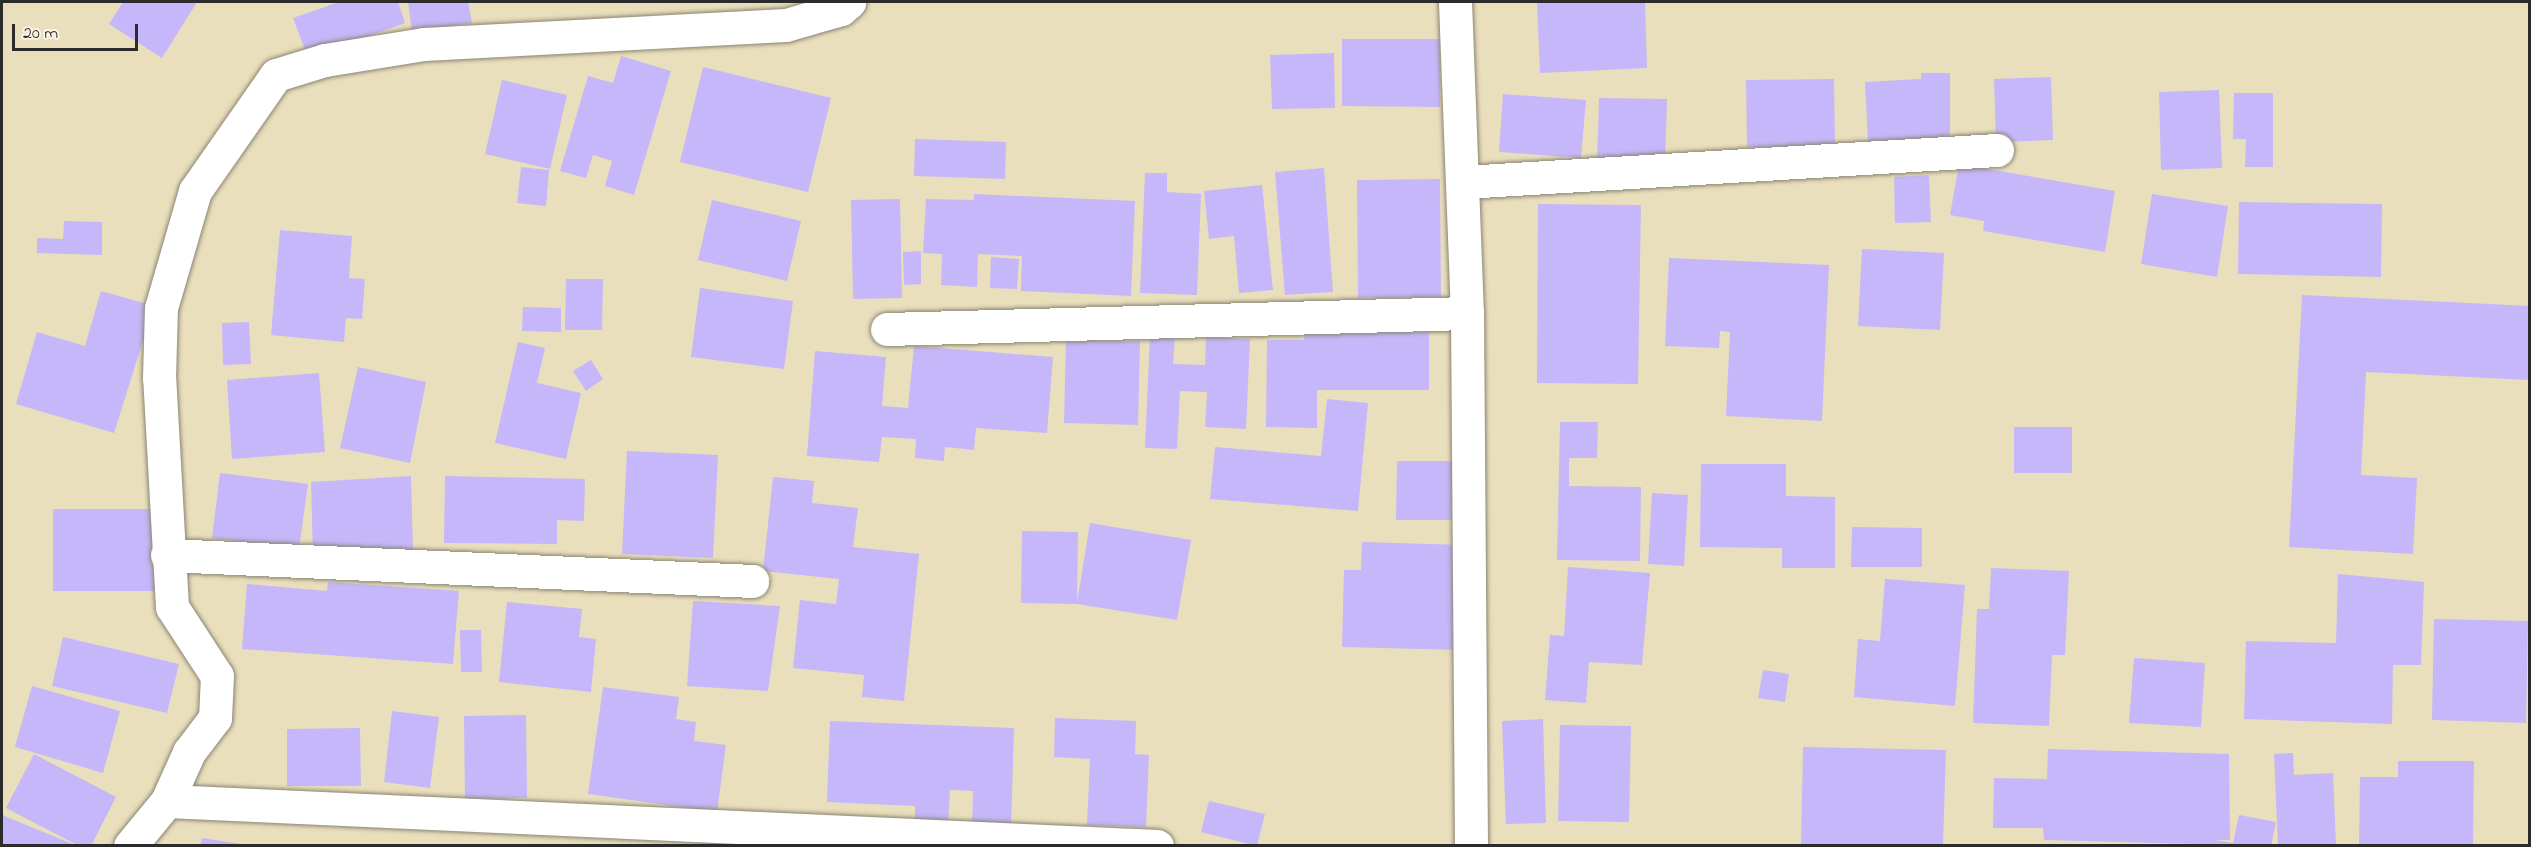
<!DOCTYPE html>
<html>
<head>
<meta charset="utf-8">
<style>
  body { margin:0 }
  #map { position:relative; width:2531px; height:847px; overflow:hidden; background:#eadfbc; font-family:"Indie Flower",sans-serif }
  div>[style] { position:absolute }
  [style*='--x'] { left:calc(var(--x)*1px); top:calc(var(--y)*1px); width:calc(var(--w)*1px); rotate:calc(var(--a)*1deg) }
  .building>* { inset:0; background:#c5b7f9 }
  .roads { filter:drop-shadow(0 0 2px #8a8574) drop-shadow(0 0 2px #8a8574) }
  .minor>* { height:33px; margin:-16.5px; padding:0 16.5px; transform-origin:16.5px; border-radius:16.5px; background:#fff }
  span { translate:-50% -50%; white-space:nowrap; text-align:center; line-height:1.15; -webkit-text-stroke:4.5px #fcf5e5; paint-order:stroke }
  .frame { position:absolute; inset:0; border:3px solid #2b2b2b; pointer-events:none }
  .scale { position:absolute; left:12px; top:24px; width:126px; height:27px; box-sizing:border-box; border:3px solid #2b2b2b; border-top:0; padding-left:8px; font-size:18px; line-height:21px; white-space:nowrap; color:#2b2b2b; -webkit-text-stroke:4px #fcf5e5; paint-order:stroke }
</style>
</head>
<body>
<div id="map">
  <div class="building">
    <i style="clip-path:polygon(123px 2px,197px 2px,162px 58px,109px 24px)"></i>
    <i style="clip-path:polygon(339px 2px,398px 2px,405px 23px,308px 58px,293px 18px)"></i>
    <i style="clip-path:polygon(408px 2px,468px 2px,472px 23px,412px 32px)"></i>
    <i style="clip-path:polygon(1537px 2px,1645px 2px,1647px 68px,1540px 73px)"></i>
    <i style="clip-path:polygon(1342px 39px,1440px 39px,1440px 107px,1342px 106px)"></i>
    <i style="clip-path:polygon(1334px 53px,1335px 108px,1272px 109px,1270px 55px)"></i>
    <i style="clip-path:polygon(621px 56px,671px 71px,634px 195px,605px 186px,612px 161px,593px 155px,586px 178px,560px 171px,588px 76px,613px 83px)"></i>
    <i style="clip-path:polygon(703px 67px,831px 98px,808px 192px,680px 162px)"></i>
    <i style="clip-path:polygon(1921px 73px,1950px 73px,1950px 137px,1868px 142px,1865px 82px,1921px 79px)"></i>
    <i style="clip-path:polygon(2051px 77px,2053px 140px,1996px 142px,1994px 79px)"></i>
    <i style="clip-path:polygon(1834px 79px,1835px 146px,1747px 147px,1746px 80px)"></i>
    <i style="clip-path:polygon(502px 80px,567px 95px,550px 169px,485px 154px)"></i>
    <i style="clip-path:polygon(2219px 90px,2222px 168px,2161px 170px,2159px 92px)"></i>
    <i style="clip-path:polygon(2234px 93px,2273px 93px,2273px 167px,2245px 167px,2246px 139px,2233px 139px)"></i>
    <i style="clip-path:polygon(1503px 94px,1586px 100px,1581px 158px,1499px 152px)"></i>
    <i style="clip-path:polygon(1599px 98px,1667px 99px,1665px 163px,1597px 162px)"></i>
    <i style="clip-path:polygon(915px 139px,1006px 142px,1005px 179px,914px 176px)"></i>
    <i style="clip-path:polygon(1959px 164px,2115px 191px,2105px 252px,1983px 231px,1984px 221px,1950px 215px)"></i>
    <i style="clip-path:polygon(521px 167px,549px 170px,546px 206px,517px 203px)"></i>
    <i style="clip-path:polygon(1324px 168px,1333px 292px,1285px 295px,1275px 172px)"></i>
    <i style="clip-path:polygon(1145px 173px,1167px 173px,1167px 192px,1201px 194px,1197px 295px,1140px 293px)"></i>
    <i style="clip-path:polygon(1929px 175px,1931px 222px,1895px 223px,1894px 177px)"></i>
    <i style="clip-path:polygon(1440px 179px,1441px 297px,1358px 298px,1357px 180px)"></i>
    <i style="clip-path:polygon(1262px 185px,1273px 290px,1239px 293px,1234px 236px,1209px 239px,1204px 191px)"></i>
    <i style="clip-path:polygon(974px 194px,1135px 201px,1131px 296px,1021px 291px,1022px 256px,978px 254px,977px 287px,941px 285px,942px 254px,923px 253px,926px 199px,974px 200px)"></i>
    <i style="clip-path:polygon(2152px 194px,2228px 206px,2217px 277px,2141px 264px)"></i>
    <i style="clip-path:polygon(900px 199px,902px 298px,853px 299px,851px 200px)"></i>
    <i style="clip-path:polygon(712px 200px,801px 221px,787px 281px,698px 260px)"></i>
    <i style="clip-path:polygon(2239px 202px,2382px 204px,2381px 277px,2238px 274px)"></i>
    <i style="clip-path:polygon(1538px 204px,1641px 205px,1638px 384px,1537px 383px)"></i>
    <i style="clip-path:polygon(64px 221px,102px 222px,102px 255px,37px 253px,37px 238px,63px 239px)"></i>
    <i style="clip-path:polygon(280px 230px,352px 236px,349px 278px,365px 279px,362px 319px,346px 318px,344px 342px,271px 335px)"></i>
    <i style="clip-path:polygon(1862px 249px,1944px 253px,1940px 330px,1858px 326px)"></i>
    <i style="clip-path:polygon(921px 251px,921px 284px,904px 285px,903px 252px)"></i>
    <i style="clip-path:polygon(991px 257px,1019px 259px,1017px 289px,990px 288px)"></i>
    <i style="clip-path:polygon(1669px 258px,1829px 265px,1822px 421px,1726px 416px,1730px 332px,1720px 331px,1719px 348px,1665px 346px)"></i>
    <i style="clip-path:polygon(566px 279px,603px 279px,602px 330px,565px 330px)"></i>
    <i style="clip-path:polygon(700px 288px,793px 301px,784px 369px,691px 357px)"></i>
    <i style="clip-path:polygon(101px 291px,154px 306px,114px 433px,16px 404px,37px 332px,85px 346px)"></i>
    <i style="clip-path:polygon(2302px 295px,2530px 306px,2530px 380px,2366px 372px,2361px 475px,2417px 478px,2413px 554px,2289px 547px)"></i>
    <i style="clip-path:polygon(523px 307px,561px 308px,561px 332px,522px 331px)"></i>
    <i style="clip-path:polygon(249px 322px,251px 364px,223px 365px,222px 323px)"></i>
    <i style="clip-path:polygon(1304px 331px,1429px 332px,1429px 390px,1317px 390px,1317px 428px,1266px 427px,1267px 340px,1304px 340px)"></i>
    <i style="clip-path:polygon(1150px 335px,1175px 336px,1173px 364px,1205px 365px,1206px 337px,1250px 339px,1246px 429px,1205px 427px,1207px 392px,1180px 391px,1177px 449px,1145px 448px)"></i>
    <i style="clip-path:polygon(1066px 340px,1140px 341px,1138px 425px,1064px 423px)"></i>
    <i style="clip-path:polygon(518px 342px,545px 348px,537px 383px,581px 393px,566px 459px,495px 443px)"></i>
    <i style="clip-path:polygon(914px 346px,1053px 357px,1047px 433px,976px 428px,974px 450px,945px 447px,944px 461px,915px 458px,916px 439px,882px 437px,879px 462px,807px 456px,815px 351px,886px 357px,882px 406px,908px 408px)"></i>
    <i style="clip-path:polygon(591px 360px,603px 379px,586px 391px,573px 371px)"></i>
    <i style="clip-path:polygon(358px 367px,426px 382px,410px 463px,340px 448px)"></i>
    <i style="clip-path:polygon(319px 373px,325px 452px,232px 459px,227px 380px)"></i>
    <i style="clip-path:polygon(1327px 399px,1368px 403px,1358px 511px,1210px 499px,1215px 447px,1321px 456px)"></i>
    <i style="clip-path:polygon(1560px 422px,1598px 422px,1597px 458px,1569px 458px,1569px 486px,1641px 487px,1640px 561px,1557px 560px)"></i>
    <i style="clip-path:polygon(2014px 427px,2072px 427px,2072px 473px,2014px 473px)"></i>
    <i style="clip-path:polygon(627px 451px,718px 455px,713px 558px,622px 554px)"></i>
    <i style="clip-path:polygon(1397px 461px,1453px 461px,1452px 520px,1396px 520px)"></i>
    <i style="clip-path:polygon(1701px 464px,1786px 464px,1786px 496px,1835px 497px,1835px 568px,1782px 568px,1782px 548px,1700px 547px)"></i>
    <i style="clip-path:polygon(220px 473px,308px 484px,299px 549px,212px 538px)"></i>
    <i style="clip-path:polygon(411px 476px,413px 554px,313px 557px,311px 482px)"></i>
    <i style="clip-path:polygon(445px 476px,585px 479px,584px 521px,557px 520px,557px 544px,444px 543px)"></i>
    <i style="clip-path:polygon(773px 477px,814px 481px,812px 503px,858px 508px,853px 547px,919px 554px,904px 701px,862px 697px,864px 675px,793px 668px,800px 600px,836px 604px,839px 579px,763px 571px)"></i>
    <i style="clip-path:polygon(1652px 493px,1688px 495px,1684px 566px,1648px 564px)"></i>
    <i style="clip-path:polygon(53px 509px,164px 509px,164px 591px,53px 591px)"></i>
    <i style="clip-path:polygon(1090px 523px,1191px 540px,1177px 620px,1077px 604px,1021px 603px,1022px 531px,1078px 532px,1077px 603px)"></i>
    <i style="clip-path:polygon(1852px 527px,1922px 528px,1922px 567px,1851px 567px)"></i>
    <i style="clip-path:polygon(1362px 542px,1464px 545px,1461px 650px,1342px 647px,1344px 570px,1361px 570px)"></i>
    <i style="clip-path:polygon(1568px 567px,1650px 573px,1642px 665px,1589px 662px,1586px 703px,1545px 700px,1550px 635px,1564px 636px)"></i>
    <i style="clip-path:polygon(1991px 568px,2069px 571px,2065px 655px,2052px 655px,2049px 726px,1973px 723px,1977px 609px,1989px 609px)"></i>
    <i style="clip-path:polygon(2338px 574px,2424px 582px,2421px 665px,2393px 665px,2392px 724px,2244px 719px,2246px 641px,2336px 643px)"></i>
    <i style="clip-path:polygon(1885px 579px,1965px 585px,1955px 706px,1854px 697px,1858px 639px,1880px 641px)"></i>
    <i style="clip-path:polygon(328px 582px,459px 591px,453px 664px,242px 649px,247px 584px,327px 591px)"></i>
    <i style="clip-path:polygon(693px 601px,780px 606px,768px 691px,687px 686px)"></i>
    <i style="clip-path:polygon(507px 602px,582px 609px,579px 637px,596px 639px,591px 692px,499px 682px)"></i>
    <i style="clip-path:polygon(2434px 619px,2528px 621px,2526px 723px,2432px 720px)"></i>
    <i style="clip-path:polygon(460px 630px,481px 630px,482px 672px,461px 672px)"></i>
    <i style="clip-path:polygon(63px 637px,179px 664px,167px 713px,52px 686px)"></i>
    <i style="clip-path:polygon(2134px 658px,2205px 663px,2201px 727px,2129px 723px)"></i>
    <i style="clip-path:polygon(1763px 670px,1789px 674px,1785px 702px,1758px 698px)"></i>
    <i style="clip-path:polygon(32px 686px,120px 711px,103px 773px,15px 747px)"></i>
    <i style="clip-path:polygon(603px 687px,679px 697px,676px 719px,696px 722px,694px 741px,726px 745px,717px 812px,588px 794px)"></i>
    <i style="clip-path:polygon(392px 711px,439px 717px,430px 788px,384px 782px)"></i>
    <i style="clip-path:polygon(526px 715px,527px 798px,465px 799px,464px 716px)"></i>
    <i style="clip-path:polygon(1055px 718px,1136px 721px,1135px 754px,1149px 755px,1146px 827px,1087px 825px,1090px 759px,1054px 757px)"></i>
    <i style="clip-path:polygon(1543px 719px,1546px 823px,1506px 824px,1502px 721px)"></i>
    <i style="clip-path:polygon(830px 721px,1014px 728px,1011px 829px,972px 828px,973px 791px,950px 790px,948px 824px,915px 823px,915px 806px,827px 802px)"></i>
    <i style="clip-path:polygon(1560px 725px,1631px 726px,1629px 822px,1558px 821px)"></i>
    <i style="clip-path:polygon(360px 728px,361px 786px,287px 786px,287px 729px)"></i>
    <i style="clip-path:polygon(1803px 747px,1946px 750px,1943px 846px,1801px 846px)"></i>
    <i style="clip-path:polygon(2048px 749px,2229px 754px,2230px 840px,2215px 840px,2233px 843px,2239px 815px,2276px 822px,2271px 846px,2044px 840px,2043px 828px,1993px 828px,1994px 778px,2047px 779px)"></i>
    <i style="clip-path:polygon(2293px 753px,2294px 775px,2333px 773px,2336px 846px,2278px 846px,2274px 754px)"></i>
    <i style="clip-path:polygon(34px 754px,116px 797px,91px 846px,79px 846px,6px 808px)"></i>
    <i style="clip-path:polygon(2398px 761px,2474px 761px,2473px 846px,2359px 846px,2360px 777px,2398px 777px)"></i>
    <i style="clip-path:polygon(1209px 801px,1265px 814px,1257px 846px,1201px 832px)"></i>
    <i style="clip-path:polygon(2px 815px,75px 845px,75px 846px,2px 846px)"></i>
    <i style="clip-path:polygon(202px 838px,241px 844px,241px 846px,200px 846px)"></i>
    <i style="clip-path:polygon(698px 840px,729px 844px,729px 846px,697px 846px)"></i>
  </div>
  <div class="roads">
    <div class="minor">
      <i style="--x:1455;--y:2;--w:311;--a:87.8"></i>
      <i style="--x:1467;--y:313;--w:533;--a:89.57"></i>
      <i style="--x:1464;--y:182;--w:534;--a:-3.44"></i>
      <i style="--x:887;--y:329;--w:580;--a:-1.58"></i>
      <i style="--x:167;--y:555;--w:586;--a:2.54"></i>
      <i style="--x:167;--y:801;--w:991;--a:2.6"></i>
      <i style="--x:130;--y:846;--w:58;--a:-50.6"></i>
      <i style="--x:167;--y:801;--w:54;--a:-65.8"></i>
      <i style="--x:189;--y:752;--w:43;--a:-52.6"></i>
      <i style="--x:215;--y:718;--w:42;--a:-87.3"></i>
      <i style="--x:217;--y:676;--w:82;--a:-123.1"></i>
      <i style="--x:172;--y:607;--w:229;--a:-93.2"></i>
      <i style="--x:159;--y:378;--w:70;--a:-88.4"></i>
      <i style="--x:161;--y:308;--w:122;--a:-73.8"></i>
      <i style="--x:195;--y:191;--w:141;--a:-55.1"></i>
      <i style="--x:276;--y:75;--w:51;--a:-17"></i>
      <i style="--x:325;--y:60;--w:100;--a:-9.2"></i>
      <i style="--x:424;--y:44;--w:362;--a:-3"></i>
      <i style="--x:786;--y:25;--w:57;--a:-16.2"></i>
      <i style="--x:841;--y:9;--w:11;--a:-41"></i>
    </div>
  </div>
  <div class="frame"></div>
  <div class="scale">20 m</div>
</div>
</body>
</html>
